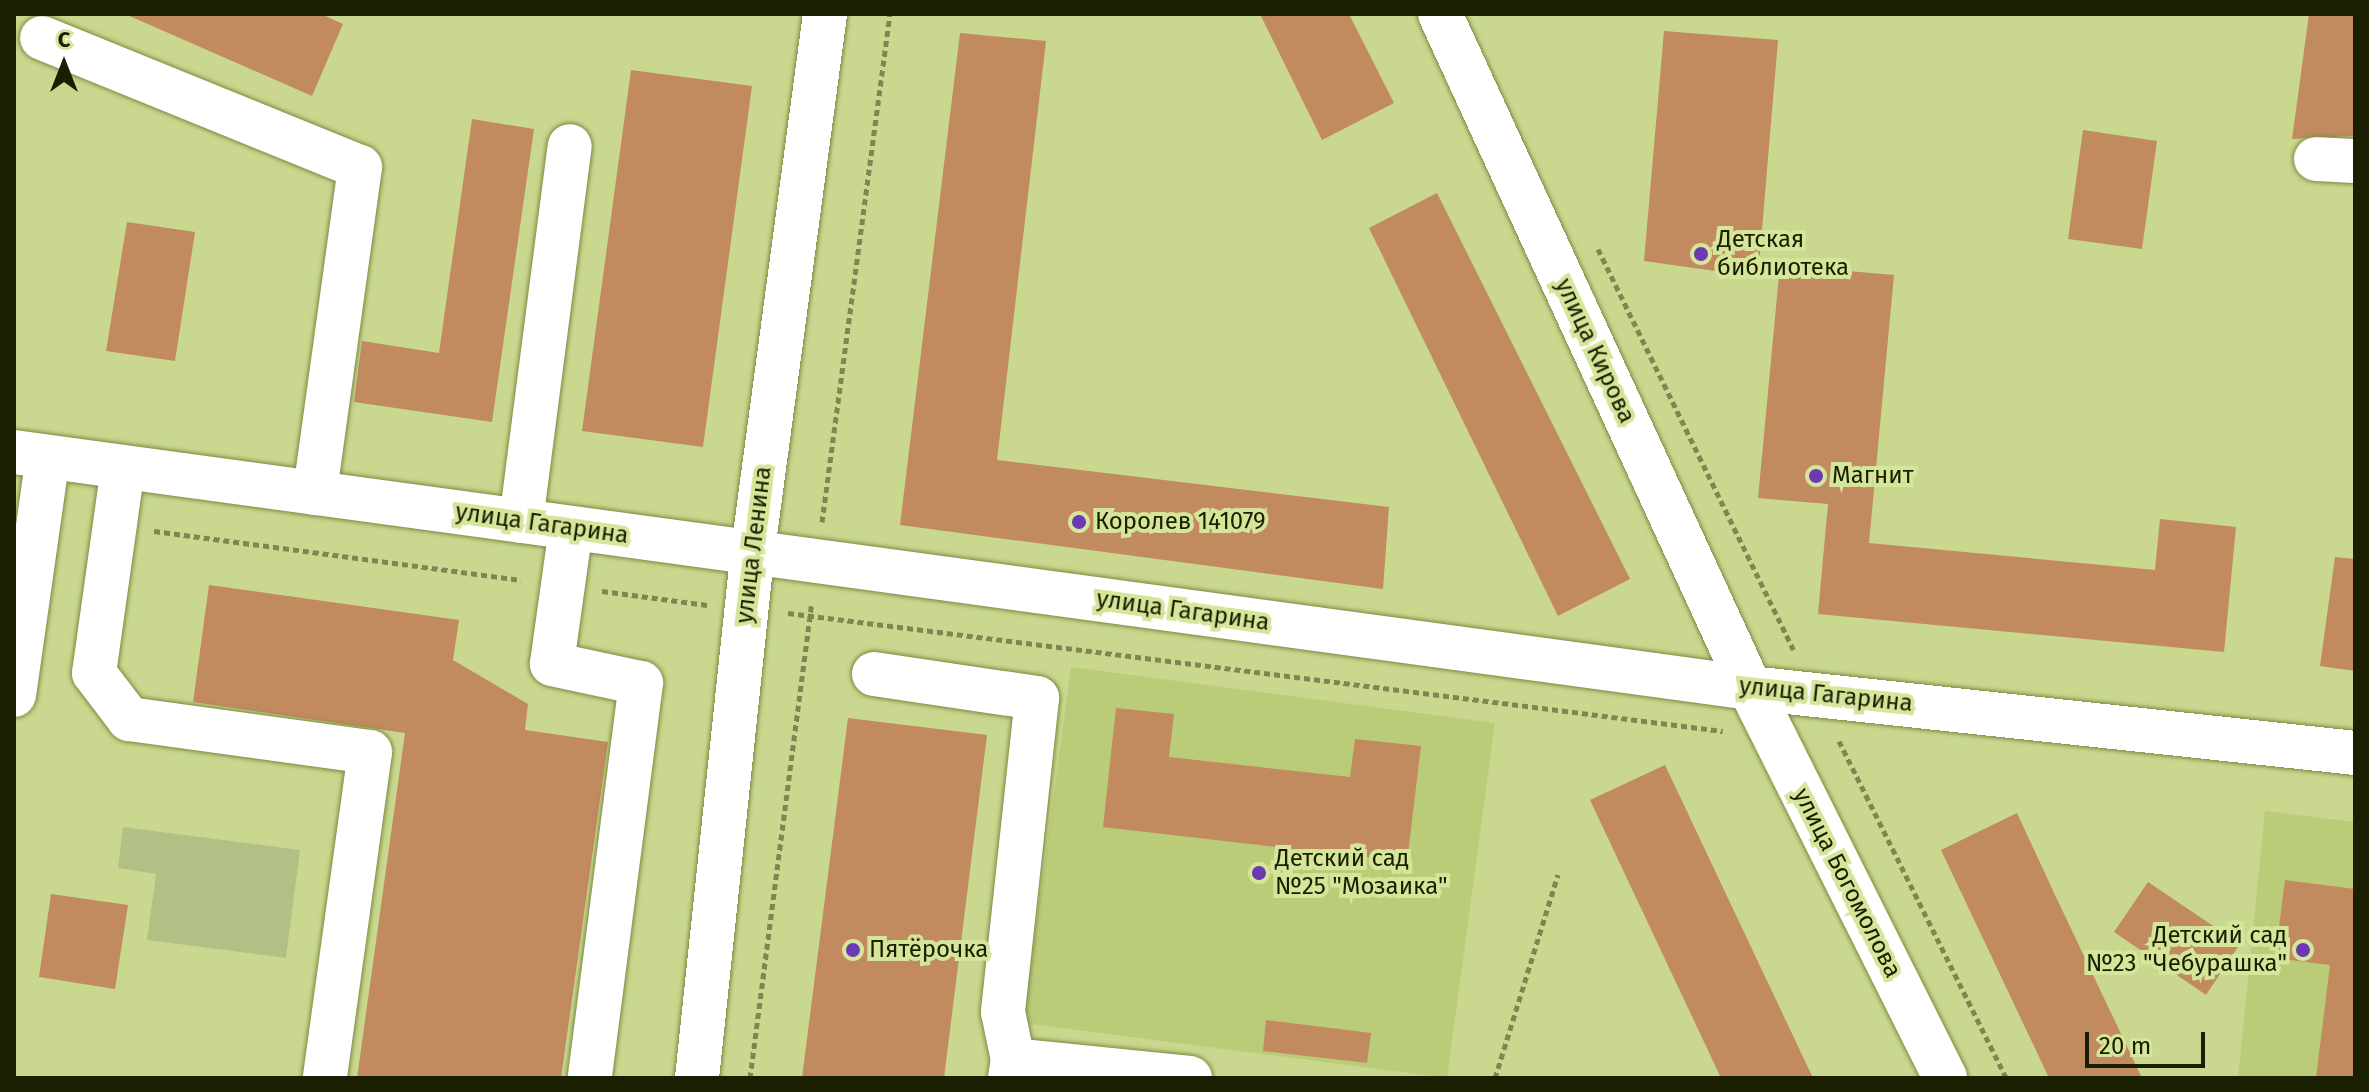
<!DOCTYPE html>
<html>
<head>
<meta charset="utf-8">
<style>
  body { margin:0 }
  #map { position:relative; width:2369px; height:1092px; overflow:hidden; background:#c9d88e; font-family:"Fira Sans",sans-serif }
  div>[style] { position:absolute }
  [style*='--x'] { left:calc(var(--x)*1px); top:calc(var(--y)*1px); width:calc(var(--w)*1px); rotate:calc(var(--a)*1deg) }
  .built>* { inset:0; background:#bbcc79 }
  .green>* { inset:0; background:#b3c085 }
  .building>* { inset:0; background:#c28a5f }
  .path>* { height:5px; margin-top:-2.5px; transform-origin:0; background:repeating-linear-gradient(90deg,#7d8751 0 6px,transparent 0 10px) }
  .roads { filter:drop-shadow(0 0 2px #7c8941) drop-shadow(0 0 2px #7c8941) }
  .minor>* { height:44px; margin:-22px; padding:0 22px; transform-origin:22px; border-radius:22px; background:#fff }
  .major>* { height:44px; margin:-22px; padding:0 22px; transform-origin:22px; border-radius:22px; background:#fff }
  .dots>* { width:22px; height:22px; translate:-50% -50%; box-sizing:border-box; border:4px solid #d5e59a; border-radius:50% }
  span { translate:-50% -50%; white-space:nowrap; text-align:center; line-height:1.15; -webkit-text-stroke:8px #d5e59a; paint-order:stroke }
  .poi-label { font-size:24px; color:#1a1f02 }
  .left { translate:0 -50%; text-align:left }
  .right { translate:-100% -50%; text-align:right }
  .street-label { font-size:24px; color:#1a1f02 }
  .frame { position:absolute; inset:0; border:16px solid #1a1f02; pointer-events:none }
  .north { position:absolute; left:24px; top:24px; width:80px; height:80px; -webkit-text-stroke:6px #d5e59a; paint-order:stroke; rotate:0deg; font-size:22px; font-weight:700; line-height:32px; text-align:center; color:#1a1f02 }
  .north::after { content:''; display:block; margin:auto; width:28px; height:36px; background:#1a1f02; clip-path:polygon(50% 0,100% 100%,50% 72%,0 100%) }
  .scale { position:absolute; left:2085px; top:1032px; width:120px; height:36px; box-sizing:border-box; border:4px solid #1a1f02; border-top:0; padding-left:10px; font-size:24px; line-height:28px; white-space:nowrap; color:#1a1f02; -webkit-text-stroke:6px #d5e59a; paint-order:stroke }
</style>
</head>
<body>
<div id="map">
  <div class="built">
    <i style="clip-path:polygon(1071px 667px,1495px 723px,1447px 1078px,1023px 1023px)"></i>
    <i style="clip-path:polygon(2265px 811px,2355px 822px,2355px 1078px,2238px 1078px)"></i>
  </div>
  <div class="green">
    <i style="clip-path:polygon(123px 827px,300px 850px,286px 958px,147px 940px,156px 874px,118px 868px)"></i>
  </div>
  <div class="building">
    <i style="clip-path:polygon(125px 14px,321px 14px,343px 24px,312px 96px)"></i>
    <i style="clip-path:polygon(1260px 14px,1349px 14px,1394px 103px,1322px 140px)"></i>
    <i style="clip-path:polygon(2309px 14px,2355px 14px,2355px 136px,2292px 139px)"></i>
    <i style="clip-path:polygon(1664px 31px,1778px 40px,1758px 277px,1644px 261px)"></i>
    <i style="clip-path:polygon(960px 33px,1046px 41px,997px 460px,1389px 507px,1383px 589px,900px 525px)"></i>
    <i style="clip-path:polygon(631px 70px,752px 86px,703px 447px,582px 431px)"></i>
    <i style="clip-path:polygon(472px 119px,534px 129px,492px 422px,354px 402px,362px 341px,439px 353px)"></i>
    <i style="clip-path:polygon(2083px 130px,2157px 141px,2142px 249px,2068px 239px)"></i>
    <i style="clip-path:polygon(1437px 193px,1630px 579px,1558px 616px,1369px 228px)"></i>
    <i style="clip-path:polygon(127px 222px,195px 232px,175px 361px,106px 351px)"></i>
    <i style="clip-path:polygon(1780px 265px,1894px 275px,1869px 543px,2155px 570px,2160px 519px,2236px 527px,2224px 652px,1818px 614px,1828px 504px,1758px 498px)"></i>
    <i style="clip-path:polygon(2335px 557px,2355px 559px,2355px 671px,2320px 666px)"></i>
    <i style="clip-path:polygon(209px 585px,459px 620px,453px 660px,528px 704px,525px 730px,608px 742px,561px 1078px,357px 1078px,405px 733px,193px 702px)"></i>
    <i style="clip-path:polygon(1116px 708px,1174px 714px,1169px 757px,1350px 777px,1355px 739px,1421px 746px,1407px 862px,1103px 827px)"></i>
    <i style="clip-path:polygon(848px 718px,987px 735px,944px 1078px,802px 1078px)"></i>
    <i style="clip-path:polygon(1665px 765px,1813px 1078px,1721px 1078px,1590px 800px)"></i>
    <i style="clip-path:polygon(2017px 813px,2055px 895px,2142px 1078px,2049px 1078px,1941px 850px)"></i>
    <i style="clip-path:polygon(2285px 880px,2355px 889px,2355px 1078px,2316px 1078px,2330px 965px,2275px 958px)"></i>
    <i style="clip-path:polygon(2148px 882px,2240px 944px,2206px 995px,2114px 932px)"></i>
    <i style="clip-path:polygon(51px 894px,128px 905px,115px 989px,39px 977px)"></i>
    <i style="clip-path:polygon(1266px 1020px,1371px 1033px,1367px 1063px,1263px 1051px)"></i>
  </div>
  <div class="path">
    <i style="--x:1598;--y:249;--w:446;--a:64"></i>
    <i style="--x:822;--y:522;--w:513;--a:-82.38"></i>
    <i style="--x:154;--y:531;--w:370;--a:7.6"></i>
    <i style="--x:602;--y:591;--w:106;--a:7.6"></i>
    <i style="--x:788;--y:613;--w:942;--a:7.19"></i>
    <i style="--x:1839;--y:741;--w:376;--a:63.6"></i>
    <i style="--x:750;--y:1078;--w:479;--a:-82.6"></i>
    <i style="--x:1495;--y:1078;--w:213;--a:-72.8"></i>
  </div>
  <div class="roads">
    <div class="minor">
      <i style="--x:1440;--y:14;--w:742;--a:65.3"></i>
      <i style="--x:1750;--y:688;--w:436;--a:63.4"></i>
      <i style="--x:42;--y:38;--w:343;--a:22.1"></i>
      <i style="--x:360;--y:167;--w:329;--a:97.9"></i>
      <i style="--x:2316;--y:159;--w:39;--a:3"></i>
      <i style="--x:14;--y:452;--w:1752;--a:7.74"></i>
      <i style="--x:1750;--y:688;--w:608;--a:6.13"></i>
      <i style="--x:123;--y:467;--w:208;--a:98"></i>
      <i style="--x:94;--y:673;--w:58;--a:52.7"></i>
      <i style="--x:129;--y:719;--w:243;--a:7.8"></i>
      <i style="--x:370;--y:752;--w:329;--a:97.9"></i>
      <i style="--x:521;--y:521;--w:378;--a:-82.6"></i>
      <i style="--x:571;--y:528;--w:137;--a:98"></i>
      <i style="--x:552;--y:664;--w:91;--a:12.1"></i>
      <i style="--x:641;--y:683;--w:398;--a:97.4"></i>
      <i style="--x:874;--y:674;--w:165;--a:8.4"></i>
      <i style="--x:1037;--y:698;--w:316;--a:96.2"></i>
      <i style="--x:1003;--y:1012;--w:49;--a:78.2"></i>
      <i style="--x:14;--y:695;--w:240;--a:-81.9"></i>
      <i style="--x:1010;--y:1078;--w:18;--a:-81"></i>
      <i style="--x:1013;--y:1060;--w:178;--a:5.8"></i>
    </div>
    <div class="major">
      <i style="--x:697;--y:1078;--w:524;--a:-83.97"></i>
      <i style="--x:752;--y:557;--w:548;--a:-82.34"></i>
    </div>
  </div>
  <div class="dots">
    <i style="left:1701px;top:254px;background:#6b39b1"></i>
    <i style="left:1816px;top:476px;background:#6b39b1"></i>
    <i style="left:1079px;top:522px;background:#6b39b1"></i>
    <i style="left:1259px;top:873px;background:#6b39b1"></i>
    <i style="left:853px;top:950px;background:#6b39b1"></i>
    <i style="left:2303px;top:950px;background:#6b39b1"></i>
  </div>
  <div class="poi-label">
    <span class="left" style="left:1717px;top:254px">Детская<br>библиотека</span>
    <span class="left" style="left:1832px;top:476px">Магнит</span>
    <span class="left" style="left:1095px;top:522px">Королев 141079</span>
    <span class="left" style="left:1275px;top:873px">Детский сад<br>№25 "Мозаика"</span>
    <span class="right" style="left:2287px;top:950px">Детский сад<br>№23 "Чебурашка"</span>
    <span class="left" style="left:869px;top:950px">Пятёрочка</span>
  </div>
  <div class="street-label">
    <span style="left:1595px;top:351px;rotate:65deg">улица Кирова</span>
    <span style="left:542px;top:524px;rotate:8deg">улица Гагарина</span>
    <span style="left:754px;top:545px;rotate:-83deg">улица Ленина</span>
    <span style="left:1183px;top:611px;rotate:8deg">улица Гагарина</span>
    <span style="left:1826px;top:695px;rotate:6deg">улица Гагарина</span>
    <span style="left:1847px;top:883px;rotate:63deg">улица Богомолова</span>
  </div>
  <div class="frame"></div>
  <div class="north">С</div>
  <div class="scale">20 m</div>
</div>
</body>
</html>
